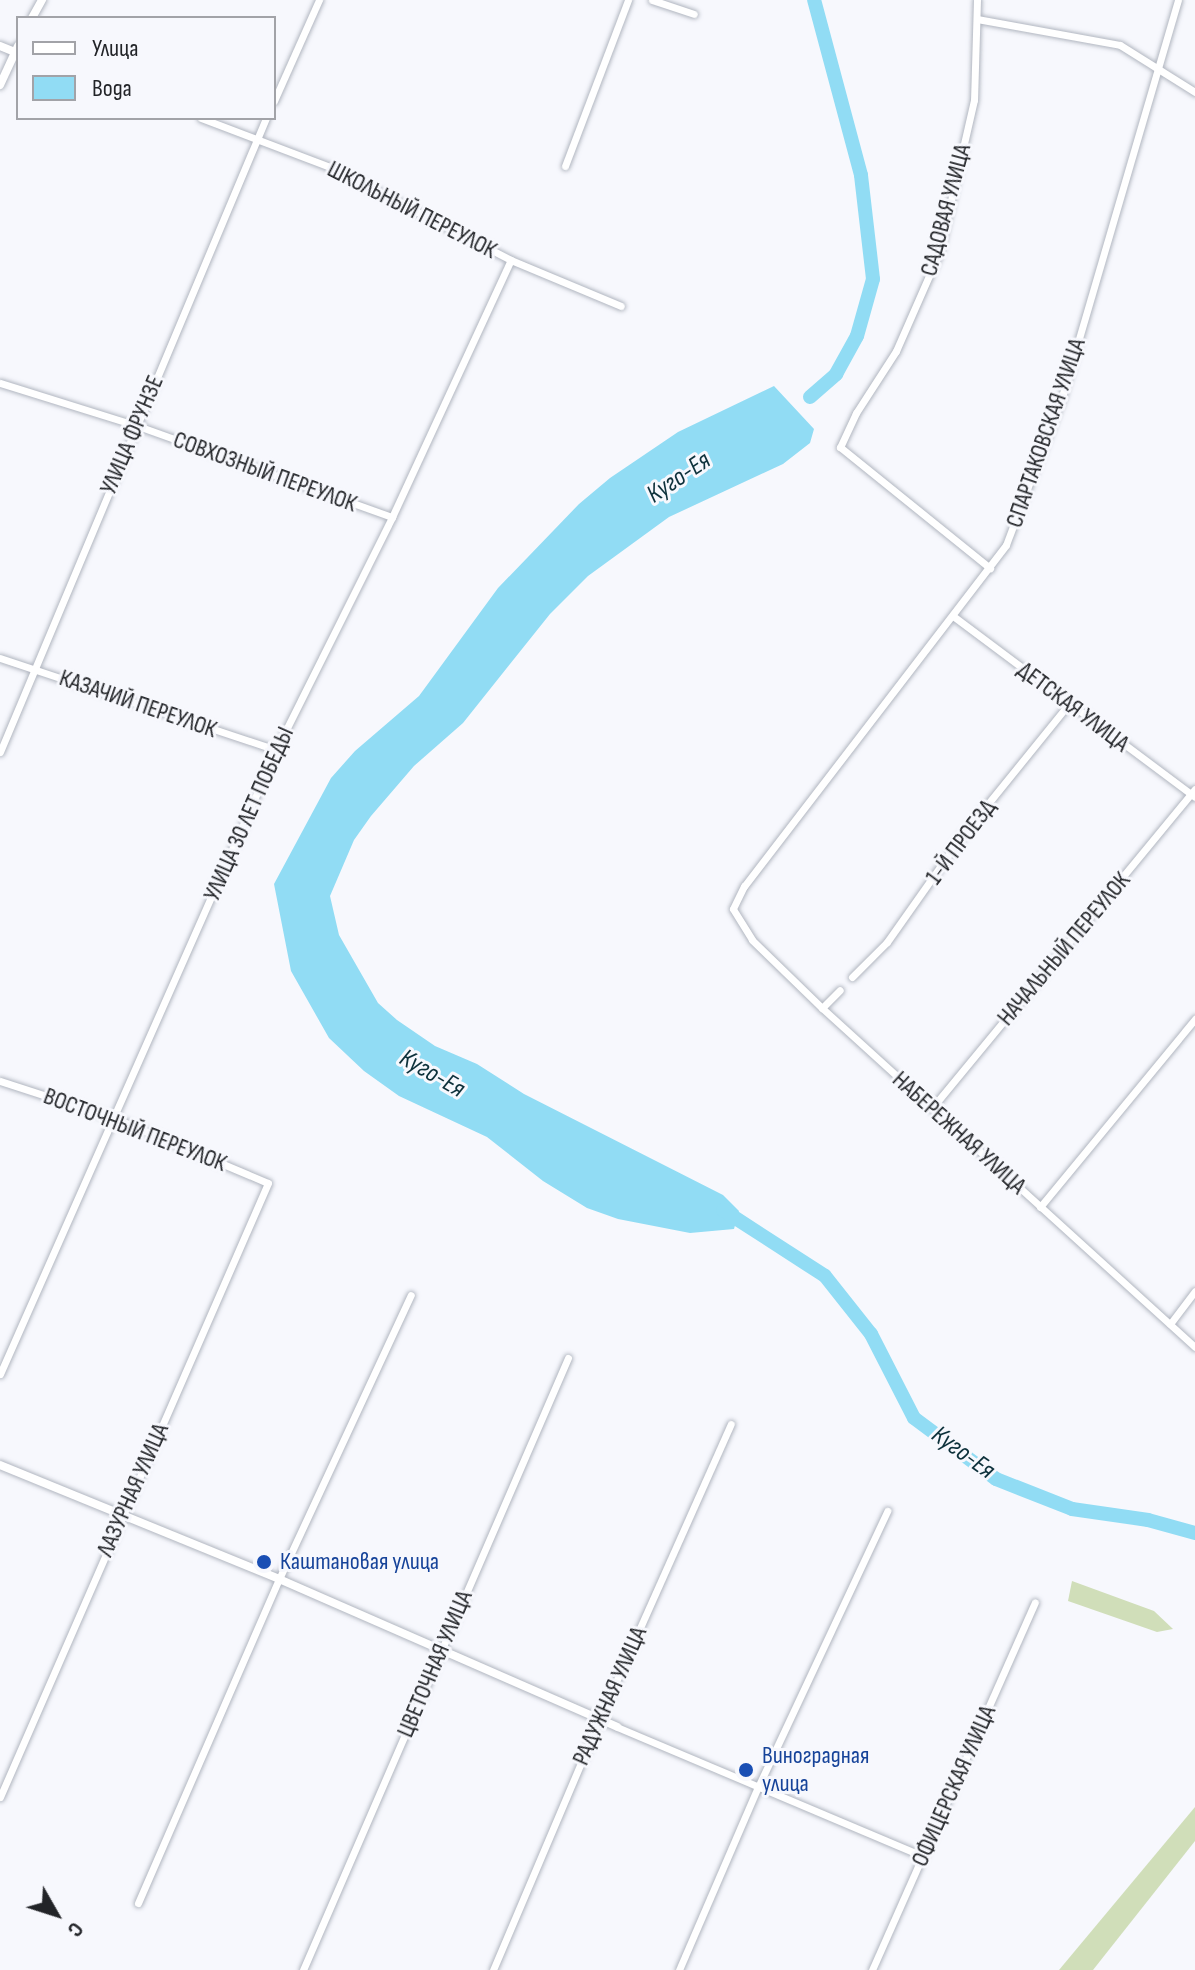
<!DOCTYPE html>
<html>
<head>
<meta charset="utf-8">
<style>
  body { margin:0 }
  #map { position:relative; width:1195px; height:1970px; overflow:hidden; background:#f7f8fd; font-family:"Sofia Sans Condensed",sans-serif }
  div>[style] { position:absolute }
  [style*='--x'] { left:calc(var(--x)*1px); top:calc(var(--y)*1px); width:calc(var(--w)*1px); rotate:calc(var(--a)*1deg) }
  .green>* { inset:0; background:#d0deb9 }
  .water>* { inset:0; background:#91dcf4 }
  .river>* { height:14px; margin:-7px; padding:0 7px; transform-origin:7px; border-radius:7px; background:#91dcf4 }
  .roads { filter:drop-shadow(0 0 2px #b1b6c0) drop-shadow(0 0 2px #b1b6c0) }
  .minor>* { height:7px; margin:-3.5px; padding:0 3.5px; transform-origin:3.5px; border-radius:3.5px; background:#fff }
  .tertiary>* { height:8px; margin:-4px; padding:0 4px; transform-origin:4px; border-radius:4px; background:#fff }
  .dots>* { width:22px; height:22px; translate:-50% -50%; box-sizing:border-box; border:4px solid #f7f8fd; border-radius:50% }
  span { translate:-50% -50%; white-space:nowrap; text-align:center; line-height:1.15; -webkit-text-stroke:6px #f7f8fd; paint-order:stroke }
  .street-label { font-size:24px; color:#222428 }
  .transit-label { font-size:24px; color:#164399 }
  .left { translate:0 -50%; text-align:left }
  .water-label { font-size:26px; color:#0d313b; font-style:italic }
  .legend { position:absolute; left:16px; top:16px; width:260px; height:104px; box-sizing:border-box; background:#f7f8fd; border:2px solid #a2a3a8; margin:0; padding:10px 14px; list-style:none; font-size:24px; color:#222428 }
  .legend li { display:flex; align-items:center; gap:16px; height:40px }
  .legend b { width:40px; border:2px solid #a2a3a8 }
  .north { position:absolute; left:16px; top:1874px; width:80px; height:80px; -webkit-text-stroke:6px #f7f8fd; paint-order:stroke; rotate:129deg; font-size:22px; font-weight:700; line-height:32px; text-align:center; color:#222428 }
  .north::after { content:''; display:block; margin:auto; width:28px; height:36px; background:#222428; clip-path:polygon(50% 0,100% 100%,50% 72%,0 100%) }
</style>
</head>
<body>
<div id="map">
  <div class="green">
    <i style="clip-path:polygon(1072px 1581px,1154px 1611px,1173px 1629px,1157px 1632px,1068px 1601px)"></i>
    <i style="clip-path:polygon(1195px 1807px,1195px 1841px,1093px 1970px,1059px 1970px)"></i>
  </div>
  <div class="water">
    <i style="clip-path:polygon(774px 386px,814px 429px,810px 443px,783px 464px,669px 517px,588px 576px,550px 614px,463px 723px,414px 766px,371px 816px,354px 840px,330px 896px,339px 935px,378px 1003px,397px 1020px,435px 1046px,477px 1064px,524px 1094px,723px 1195px,739px 1211px,734px 1229px,690px 1233px,618px 1219px,587px 1208px,543px 1181px,487px 1137px,399px 1096px,364px 1071px,329px 1038px,291px 971px,274px 884px,331px 778px,355px 751px,419px 696px,498px 588px,579px 504px,610px 478px,678px 432px)"></i>
  </div>
  <div class="river">
    <i style="--x:810;--y:397;--w:35;--a:-41"></i>
    <i style="--x:836;--y:374;--w:43;--a:-61.1"></i>
    <i style="--x:857;--y:336;--w:59;--a:-74.3"></i>
    <i style="--x:873;--y:279;--w:105;--a:-96.6"></i>
    <i style="--x:861;--y:175;--w:181;--a:-105"></i>
    <i style="--x:723;--y:1210;--w:121;--a:32.9"></i>
    <i style="--x:825;--y:1276;--w:74;--a:51.6"></i>
    <i style="--x:871;--y:1334;--w:94;--a:62.9"></i>
    <i style="--x:914;--y:1418;--w:102;--a:36.6"></i>
    <i style="--x:996;--y:1479;--w:82;--a:21.5"></i>
    <i style="--x:1072;--y:1509;--w:77;--a:8.2"></i>
    <i style="--x:1148;--y:1520;--w:49;--a:15.5"></i>
  </div>
  <div class="roads">
    <div class="minor">
      <i style="--x:652;--y:0;--w:44;--a:18.4"></i>
      <i style="--x:977;--y:0;--w:100;--a:91.7"></i>
      <i style="--x:974;--y:100;--w:157;--a:102.9"></i>
      <i style="--x:939;--y:253;--w:107;--a:113.7"></i>
      <i style="--x:896;--y:351;--w:74;--a:122.8"></i>
      <i style="--x:856;--y:413;--w:38;--a:115"></i>
      <i style="--x:840;--y:447;--w:193;--a:38.9"></i>
      <i style="--x:1178;--y:0;--w:410;--a:106.3"></i>
      <i style="--x:1063;--y:394;--w:161;--a:110.7"></i>
      <i style="--x:1006;--y:545;--w:430;--a:127.5"></i>
      <i style="--x:744;--y:886;--w:25;--a:116"></i>
      <i style="--x:733;--y:909;--w:36;--a:58"></i>
      <i style="--x:752;--y:940;--w:98;--a:44.2"></i>
      <i style="--x:822;--y:1008;--w:504;--a:42.27"></i>
      <i style="--x:977;--y:19;--w:145;--a:10.3"></i>
      <i style="--x:1120;--y:45;--w:89;--a:32.1"></i>
      <i style="--x:274;--y:101;--w:111;--a:-66"></i>
      <i style="--x:201;--y:118;--w:138;--a:20.8"></i>
      <i style="--x:330;--y:167;--w:203;--a:27.2"></i>
      <i style="--x:511;--y:260;--w:119;--a:22.7"></i>
      <i style="--x:565;--y:166;--w:178;--a:-69.2"></i>
      <i style="--x:0;--y:383;--w:141;--a:17.3"></i>
      <i style="--x:135;--y:425;--w:273;--a:19.7"></i>
      <i style="--x:953;--y:616;--w:302;--a:36.8"></i>
      <i style="--x:0;--y:658;--w:291;--a:18.4"></i>
      <i style="--x:0;--y:752;--w:688;--a:-67.24"></i>
      <i style="--x:852;--y:977;--w:49;--a:-45"></i>
      <i style="--x:887;--y:942;--w:128;--a:-54.8"></i>
      <i style="--x:961;--y:837;--w:170;--a:-51"></i>
      <i style="--x:822;--y:1008;--w:25;--a:-45"></i>
      <i style="--x:0;--y:1081;--w:120;--a:18"></i>
      <i style="--x:114;--y:1118;--w:167;--a:22.9"></i>
      <i style="--x:268;--y:1183;--w:670;--a:113.58"></i>
      <i style="--x:932;--y:1108;--w:413;--a:-50.5"></i>
      <i style="--x:1040;--y:1207;--w:244;--a:-50.5"></i>
      <i style="--x:1170;--y:1324;--w:41;--a:-52.9"></i>
      <i style="--x:0;--y:1374;--w:682;--a:-66.14"></i>
      <i style="--x:276;--y:750;--w:260;--a:-63.5"></i>
      <i style="--x:392;--y:517;--w:283;--a:-65.2"></i>
      <i style="--x:617;--y:1727;--w:332;--a:22.9"></i>
      <i style="--x:138;--y:1903;--w:353;--a:-66.5"></i>
      <i style="--x:279;--y:1579;--w:313;--a:-65.1"></i>
      <i style="--x:303;--y:1970;--w:667;--a:-66.59"></i>
      <i style="--x:493;--y:1970;--w:272;--a:-67"></i>
      <i style="--x:599;--y:1720;--w:324;--a:-66"></i>
      <i style="--x:679;--y:1970;--w:199;--a:-66.7"></i>
      <i style="--x:758;--y:1787;--w:305;--a:-64.9"></i>
      <i style="--x:872;--y:1970;--w:402;--a:-66.1"></i>
    </div>
    <div class="tertiary">
      <i style="--x:32;--y:18;--w:21;--a:-61"></i>
      <i style="--x:0;--y:46;--w:16;--a:22"></i>
      <i style="--x:0;--y:85;--w:43;--a:-65.2"></i>
      <i style="--x:0;--y:1465;--w:301;--a:22.2"></i>
      <i style="--x:279;--y:1579;--w:369;--a:23.6"></i>
    </div>
  </div>
  <div class="dots">
    <i style="left:264px;top:1562px;background:#1a4fb4"></i>
    <i style="left:746px;top:1770px;background:#1a4fb4"></i>
  </div>
  <div class="street-label">
    <span style="left:412px;top:210px;rotate:27deg">ШКОЛЬНЫЙ ПЕРЕУЛОК</span>
    <span style="left:946px;top:210px;rotate:-75deg">САДОВАЯ УЛИЦА</span>
    <span style="left:1046px;top:433px;rotate:-71deg">СПАРТАКОВСКАЯ УЛИЦА</span>
    <span style="left:132px;top:435px;rotate:-67deg">УЛИЦА ФРУНЗЕ</span>
    <span style="left:265px;top:472px;rotate:20deg">СОВХОЗНЫЙ ПЕРЕУЛОК</span>
    <span style="left:138px;top:704px;rotate:19deg">КАЗАЧИЙ ПЕРЕУЛОК</span>
    <span style="left:1073px;top:707px;rotate:37deg">ДЕТСКАЯ УЛИЦА</span>
    <span style="left:249px;top:814px;rotate:-66deg">УЛИЦА 30 ЛЕТ ПОБЕДЫ</span>
    <span style="left:961px;top:842px;rotate:-53deg">1-Й ПРОЕЗД</span>
    <span style="left:1064px;top:949px;rotate:-50deg">НАЧАЛЬНЫЙ ПЕРЕУЛОК</span>
    <span style="left:135px;top:1130px;rotate:21deg">ВОСТОЧНЫЙ ПЕРЕУЛОК</span>
    <span style="left:959px;top:1133px;rotate:42deg">НАБЕРЕЖНАЯ УЛИЦА</span>
    <span style="left:133px;top:1490px;rotate:-66deg">ЛАЗУРНАЯ УЛИЦА</span>
    <span style="left:435px;top:1664px;rotate:-67deg">ЦВЕТОЧНАЯ УЛИЦА</span>
    <span style="left:610px;top:1696px;rotate:-66deg">РАДУЖНАЯ УЛИЦА</span>
    <span style="left:954px;top:1786px;rotate:-66deg">ОФИЦЕРСКАЯ УЛИЦА</span>
  </div>
  <div class="transit-label">
    <span class="left" style="left:280px;top:1562px">Каштановая улица</span>
    <span class="left" style="left:762px;top:1770px">Виноградная<br>улица</span>
  </div>
  <div class="water-label">
    <span style="left:679px;top:478px;rotate:-34deg">Куго-Ея</span>
    <span style="left:432px;top:1074px;rotate:30deg">Куго-Ея</span>
    <span style="left:963px;top:1453px;rotate:36deg">Куго-Ея</span>
  </div>
  <ul class="legend">
  <li><b style="height:10px;background:#fff"></b>Улица</li>
  <li><b style="height:22px;background:#91dcf4"></b>Вода</li>
  </ul>
  <div class="north">С</div>
</div>
</body>
</html>
